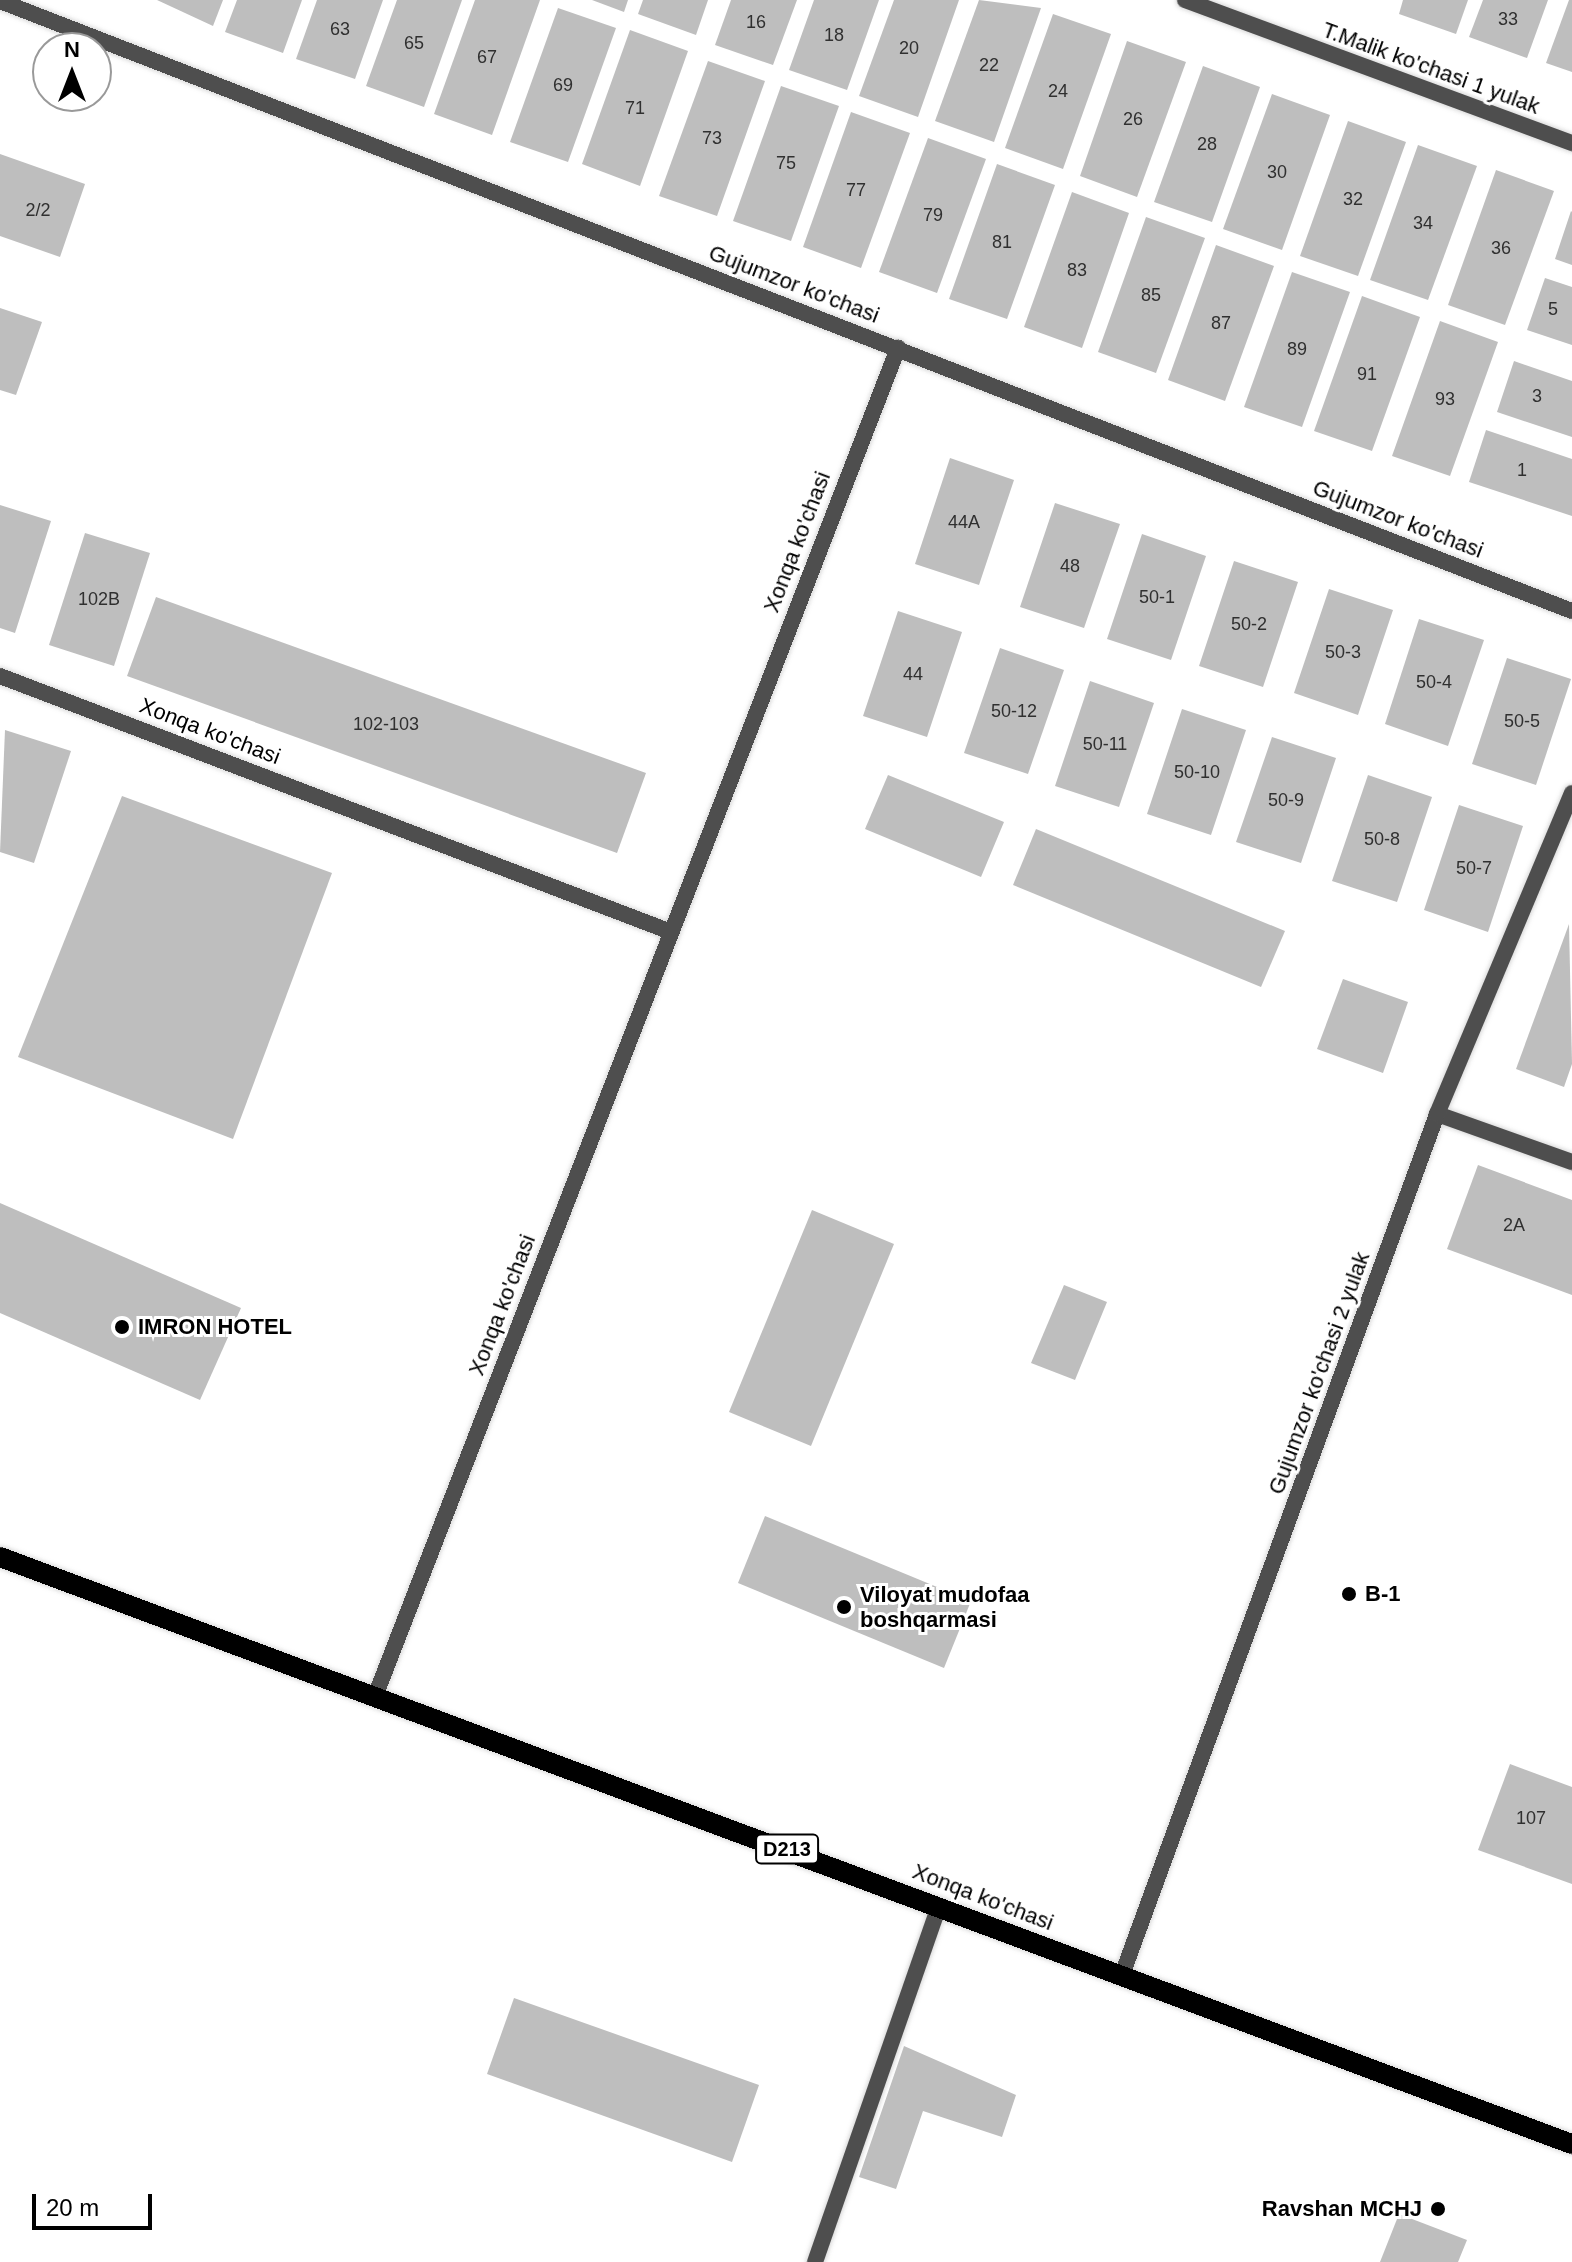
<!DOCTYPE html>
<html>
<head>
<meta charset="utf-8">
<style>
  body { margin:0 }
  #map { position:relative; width:1572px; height:2262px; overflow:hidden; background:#fff; font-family:Arial,sans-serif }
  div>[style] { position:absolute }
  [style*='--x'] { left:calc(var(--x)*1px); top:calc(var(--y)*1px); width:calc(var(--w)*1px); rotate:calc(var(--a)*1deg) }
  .building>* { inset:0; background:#bebebe }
  .roads { filter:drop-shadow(0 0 2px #dbdbdb) drop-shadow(0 0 2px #dbdbdb) }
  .service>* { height:16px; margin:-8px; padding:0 8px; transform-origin:8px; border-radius:8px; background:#4e4e4e }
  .minor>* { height:16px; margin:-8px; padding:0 8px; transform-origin:8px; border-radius:8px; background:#4e4e4e }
  .tertiary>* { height:16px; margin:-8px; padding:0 8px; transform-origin:8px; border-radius:8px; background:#4e4e4e }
  .primary>* { height:20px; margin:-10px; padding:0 10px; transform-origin:10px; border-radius:10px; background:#000 }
  .dots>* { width:22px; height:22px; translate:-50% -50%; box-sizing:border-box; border:4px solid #fff; border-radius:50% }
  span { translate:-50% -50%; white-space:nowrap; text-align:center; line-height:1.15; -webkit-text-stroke:6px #fff; paint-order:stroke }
  .number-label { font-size:18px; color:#303030 }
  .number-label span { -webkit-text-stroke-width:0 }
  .shield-label span { padding:2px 6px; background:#fff; border:2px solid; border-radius:6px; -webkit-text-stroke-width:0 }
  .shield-label { font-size:20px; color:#000; font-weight:700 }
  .street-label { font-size:22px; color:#000 }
  .poi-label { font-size:22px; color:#000; font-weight:700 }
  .left { translate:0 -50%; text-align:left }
  .right { translate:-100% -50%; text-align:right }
  .north { position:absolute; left:32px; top:32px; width:80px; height:80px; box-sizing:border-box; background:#fff; border:2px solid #999; border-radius:50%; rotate:0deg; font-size:22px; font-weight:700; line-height:32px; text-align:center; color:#000 }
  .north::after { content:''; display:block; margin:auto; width:28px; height:36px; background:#000; clip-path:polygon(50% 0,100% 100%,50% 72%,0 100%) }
  .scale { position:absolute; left:32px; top:2194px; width:120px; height:36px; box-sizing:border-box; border:4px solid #000; border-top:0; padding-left:10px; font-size:24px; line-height:28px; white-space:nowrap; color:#000; -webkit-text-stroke:6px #fff; paint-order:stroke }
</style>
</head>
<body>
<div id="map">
  <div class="building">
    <i style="clip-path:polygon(157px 0,223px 0,213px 26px)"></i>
    <i style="clip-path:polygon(237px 0,302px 0,283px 53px,225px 32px)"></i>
    <i style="clip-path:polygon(317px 0,383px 0,355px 79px,296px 59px)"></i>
    <i style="clip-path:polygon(397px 0,462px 0,424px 107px,366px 86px)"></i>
    <i style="clip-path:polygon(475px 0,540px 0,492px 135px,434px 114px)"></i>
    <i style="clip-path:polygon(592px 0,628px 0,624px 12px)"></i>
    <i style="clip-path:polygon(643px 0,708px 0,696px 35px,638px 14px)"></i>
    <i style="clip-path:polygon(731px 0,797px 0,773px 65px,715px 45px)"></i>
    <i style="clip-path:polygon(814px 0,879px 0,847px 90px,789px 70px)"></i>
    <i style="clip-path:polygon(894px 0,959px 0,918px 117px,859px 96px)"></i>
    <i style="clip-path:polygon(979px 0,1041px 8px,994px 142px,935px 121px)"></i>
    <i style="clip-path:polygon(1403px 0,1468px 0,1456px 34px,1399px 14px)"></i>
    <i style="clip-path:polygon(1483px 0,1548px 0,1527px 58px,1469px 37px)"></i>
    <i style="clip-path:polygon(1569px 0,1572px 0,1572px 72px,1546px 63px)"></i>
    <i style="clip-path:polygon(558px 8px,616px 28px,568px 162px,510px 142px)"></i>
    <i style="clip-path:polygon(1053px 14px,1111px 34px,1063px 169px,1005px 148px)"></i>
    <i style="clip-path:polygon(630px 30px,688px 51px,640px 186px,582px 164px)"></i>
    <i style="clip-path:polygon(1127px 41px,1186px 62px,1137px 197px,1080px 176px)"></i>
    <i style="clip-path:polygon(708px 61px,765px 81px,717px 216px,659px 196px)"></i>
    <i style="clip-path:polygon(1203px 66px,1260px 87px,1212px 222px,1154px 202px)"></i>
    <i style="clip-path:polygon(781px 86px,839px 106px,791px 241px,733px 221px)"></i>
    <i style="clip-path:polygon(1272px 94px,1330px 115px,1282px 250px,1223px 229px)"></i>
    <i style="clip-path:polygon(851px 112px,910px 133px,861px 268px,803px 247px)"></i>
    <i style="clip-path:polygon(1348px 121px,1406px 142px,1358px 276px,1300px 256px)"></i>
    <i style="clip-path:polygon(928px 138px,986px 159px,937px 293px,879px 272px)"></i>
    <i style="clip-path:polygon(1418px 145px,1477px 166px,1428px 300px,1370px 280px)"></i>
    <i style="clip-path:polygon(0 154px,85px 184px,60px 257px,0 236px)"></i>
    <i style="clip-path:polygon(997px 164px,1055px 185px,1007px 319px,949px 299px)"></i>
    <i style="clip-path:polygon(1496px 170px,1554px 191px,1505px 325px,1448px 305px)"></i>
    <i style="clip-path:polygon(1072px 192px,1129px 213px,1082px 348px,1024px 327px)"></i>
    <i style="clip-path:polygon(1571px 211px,1572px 212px,1572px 265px,1555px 259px)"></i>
    <i style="clip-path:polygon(1146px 217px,1205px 238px,1156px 373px,1098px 352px)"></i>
    <i style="clip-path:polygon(1216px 245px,1274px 266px,1225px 401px,1168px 380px)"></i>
    <i style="clip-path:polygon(1292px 272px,1350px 292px,1302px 427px,1244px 407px)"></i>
    <i style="clip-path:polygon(1545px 278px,1572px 287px,1572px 345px,1527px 330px)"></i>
    <i style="clip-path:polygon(1362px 296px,1420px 317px,1372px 451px,1314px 431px)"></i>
    <i style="clip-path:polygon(0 308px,42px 322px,16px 395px,0 390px)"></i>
    <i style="clip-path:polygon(1440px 321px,1498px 342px,1450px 476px,1392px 456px)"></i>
    <i style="clip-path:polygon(1514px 361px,1572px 381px,1572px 437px,1497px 412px)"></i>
    <i style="clip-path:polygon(1486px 430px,1572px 459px,1572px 516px,1469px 482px)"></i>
    <i style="clip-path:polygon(950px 458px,1014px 480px,979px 585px,915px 564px)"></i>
    <i style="clip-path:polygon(1055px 503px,1120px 524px,1084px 628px,1020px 607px)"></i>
    <i style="clip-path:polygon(0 505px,51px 521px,15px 633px,0 628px)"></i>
    <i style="clip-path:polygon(85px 533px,150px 553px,114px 666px,49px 645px)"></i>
    <i style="clip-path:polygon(1142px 534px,1206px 556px,1171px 660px,1107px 639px)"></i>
    <i style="clip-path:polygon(1234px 561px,1298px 582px,1263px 687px,1199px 666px)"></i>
    <i style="clip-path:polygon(1329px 589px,1393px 610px,1358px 715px,1294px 693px)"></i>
    <i style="clip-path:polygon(156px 597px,646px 773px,617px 853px,127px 676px)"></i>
    <i style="clip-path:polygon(898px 611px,962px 632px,927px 737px,863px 716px)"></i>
    <i style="clip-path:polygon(1419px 619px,1484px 640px,1448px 746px,1385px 724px)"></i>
    <i style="clip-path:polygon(1000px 648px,1064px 670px,1028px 774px,964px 753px)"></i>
    <i style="clip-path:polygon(1507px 658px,1571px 679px,1536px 785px,1472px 764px)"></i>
    <i style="clip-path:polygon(1090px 681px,1154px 703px,1119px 807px,1055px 786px)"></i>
    <i style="clip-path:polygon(1182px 709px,1246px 730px,1211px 835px,1147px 814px)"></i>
    <i style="clip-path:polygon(5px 730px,71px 751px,34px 863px,0 852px)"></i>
    <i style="clip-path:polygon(1272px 737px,1336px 758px,1301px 863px,1236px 842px)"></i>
    <i style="clip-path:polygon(888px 775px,1004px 822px,981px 877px,865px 829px)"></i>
    <i style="clip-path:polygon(1368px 775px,1432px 797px,1397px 902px,1332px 881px)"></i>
    <i style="clip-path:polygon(122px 796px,332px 873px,233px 1139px,18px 1057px)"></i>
    <i style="clip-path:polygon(1459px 805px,1523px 826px,1488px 932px,1424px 910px)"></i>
    <i style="clip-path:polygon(1036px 829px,1285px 931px,1261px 987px,1013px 885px)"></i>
    <i style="clip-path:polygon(1569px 924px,1572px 1064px,1564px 1087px,1516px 1069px)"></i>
    <i style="clip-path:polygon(1343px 979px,1408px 1002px,1383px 1073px,1317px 1049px)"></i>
    <i style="clip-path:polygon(1478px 1165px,1572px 1200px,1572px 1295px,1447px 1249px)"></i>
    <i style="clip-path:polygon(0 1203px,241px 1308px,200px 1400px,0 1313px)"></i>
    <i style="clip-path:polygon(812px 1210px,894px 1244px,811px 1446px,729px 1412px)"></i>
    <i style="clip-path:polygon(1064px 1285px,1107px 1302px,1075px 1380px,1031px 1363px)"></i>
    <i style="clip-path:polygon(765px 1516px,971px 1601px,944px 1668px,738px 1583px)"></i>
    <i style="clip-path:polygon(1510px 1764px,1572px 1787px,1572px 1884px,1478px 1850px)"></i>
    <i style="clip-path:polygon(514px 1998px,759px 2085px,732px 2162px,487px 2074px)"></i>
    <i style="clip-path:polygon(904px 2046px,1016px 2095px,1002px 2137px,923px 2111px,896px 2189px,859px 2177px)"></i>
    <i style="clip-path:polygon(1399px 2214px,1467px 2240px,1458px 2262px,1380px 2262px)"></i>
  </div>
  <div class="roads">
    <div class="service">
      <i style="--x:815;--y:2262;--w:377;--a:-70.8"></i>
    </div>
    <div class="minor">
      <i style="--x:1185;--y:0;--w:413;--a:20.3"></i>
      <i style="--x:0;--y:676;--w:718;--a:20.88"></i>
      <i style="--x:1437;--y:1114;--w:143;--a:19.6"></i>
      <i style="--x:376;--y:1694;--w:1444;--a:-68.8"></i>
      <i style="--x:1122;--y:1975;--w:917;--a:-69.9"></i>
      <i style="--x:1437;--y:1114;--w:348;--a:-67.2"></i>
    </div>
    <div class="tertiary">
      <i style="--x:0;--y:1;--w:1686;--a:21.21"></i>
    </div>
    <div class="primary">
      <i style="--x:0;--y:1557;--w:1678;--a:20.48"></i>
    </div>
  </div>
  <div class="dots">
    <i style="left:122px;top:1327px;background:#000"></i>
    <i style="left:1349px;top:1594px;background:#000"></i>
    <i style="left:844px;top:1607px;background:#000"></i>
    <i style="left:1438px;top:2209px;background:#000"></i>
  </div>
  <div class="number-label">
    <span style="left:1508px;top:19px">33</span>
    <span style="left:756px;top:22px">16</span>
    <span style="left:340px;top:29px">63</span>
    <span style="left:834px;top:35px">18</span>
    <span style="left:414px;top:43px">65</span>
    <span style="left:909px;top:48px">20</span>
    <span style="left:487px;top:57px">67</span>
    <span style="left:989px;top:65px">22</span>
    <span style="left:563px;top:85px">69</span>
    <span style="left:1058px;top:91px">24</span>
    <span style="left:635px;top:108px">71</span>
    <span style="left:1133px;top:119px">26</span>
    <span style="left:712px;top:138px">73</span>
    <span style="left:1207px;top:144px">28</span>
    <span style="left:786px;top:163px">75</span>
    <span style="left:1277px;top:172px">30</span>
    <span style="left:856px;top:190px">77</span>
    <span style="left:1353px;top:199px">32</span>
    <span style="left:38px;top:210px">2/2</span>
    <span style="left:933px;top:215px">79</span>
    <span style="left:1423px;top:223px">34</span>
    <span style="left:1002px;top:242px">81</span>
    <span style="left:1501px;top:248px">36</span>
    <span style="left:1077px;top:270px">83</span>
    <span style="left:1151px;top:295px">85</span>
    <span style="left:1553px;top:309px">5</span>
    <span style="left:1221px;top:323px">87</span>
    <span style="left:1297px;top:349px">89</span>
    <span style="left:1367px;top:374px">91</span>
    <span style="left:1537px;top:396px">3</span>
    <span style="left:1445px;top:399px">93</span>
    <span style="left:1522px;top:470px">1</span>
    <span style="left:964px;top:522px">44A</span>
    <span style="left:1070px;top:566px">48</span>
    <span style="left:1157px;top:597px">50-1</span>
    <span style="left:99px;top:599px">102В</span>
    <span style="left:1249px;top:624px">50-2</span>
    <span style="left:1343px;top:652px">50-3</span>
    <span style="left:913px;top:674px">44</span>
    <span style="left:1434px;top:682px">50-4</span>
    <span style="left:1014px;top:711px">50-12</span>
    <span style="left:1522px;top:721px">50-5</span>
    <span style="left:386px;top:724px">102-103</span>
    <span style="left:1105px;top:744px">50-11</span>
    <span style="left:1197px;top:772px">50-10</span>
    <span style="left:1286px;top:800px">50-9</span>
    <span style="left:1382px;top:839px">50-8</span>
    <span style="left:1474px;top:868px">50-7</span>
    <span style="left:1514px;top:1225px">2A</span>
    <span style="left:1531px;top:1818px">107</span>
  </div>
  <div class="shield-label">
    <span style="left:787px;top:1849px">D213</span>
  </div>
  <div class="street-label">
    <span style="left:1431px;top:68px;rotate:20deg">T.Malik ko'chasi 1 yulak</span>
    <span style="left:794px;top:284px;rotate:21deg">Gujumzor ko'chasi</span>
    <span style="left:1398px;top:519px;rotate:21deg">Gujumzor ko'chasi</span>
    <span style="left:797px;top:542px;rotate:-69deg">Xonqa ko'chasi</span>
    <span style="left:210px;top:731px;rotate:21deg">Xonqa ko'chasi</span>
    <span style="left:502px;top:1305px;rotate:-69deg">Xonqa ko'chasi</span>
    <span style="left:1319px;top:1373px;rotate:-70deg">Gujumzor ko'chasi 2 yulak</span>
    <span style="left:983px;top:1897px;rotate:21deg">Xonqa ko'chasi</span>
  </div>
  <div class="poi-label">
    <span class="left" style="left:138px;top:1327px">IMRON HOTEL</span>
    <span class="left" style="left:860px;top:1607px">Viloyat mudofaa<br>boshqarmasi</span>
    <span class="left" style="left:1365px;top:1594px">В-1</span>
    <span class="right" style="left:1422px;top:2209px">Ravshan MCHJ</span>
  </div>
  <div class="north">N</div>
  <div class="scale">20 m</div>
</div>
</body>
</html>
